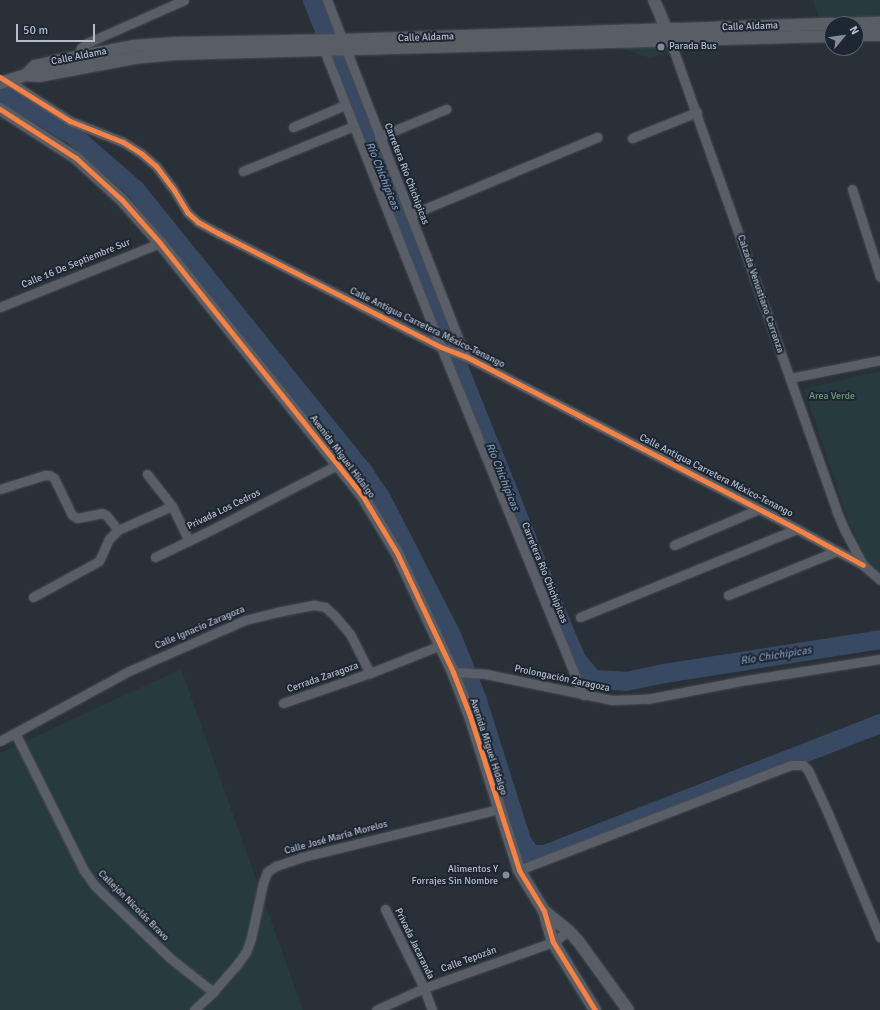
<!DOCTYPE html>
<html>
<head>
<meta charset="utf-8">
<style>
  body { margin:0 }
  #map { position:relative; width:880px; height:1010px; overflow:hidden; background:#2a3038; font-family:Signika,sans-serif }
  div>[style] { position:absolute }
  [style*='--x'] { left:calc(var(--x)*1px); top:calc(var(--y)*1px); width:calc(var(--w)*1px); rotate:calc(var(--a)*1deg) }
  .green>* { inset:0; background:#273a3e }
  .river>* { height:19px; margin:-9.5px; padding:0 9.5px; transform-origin:9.5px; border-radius:9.5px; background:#384963 }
  .roads { filter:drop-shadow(0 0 1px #484c53) drop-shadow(0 0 1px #484c53) }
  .street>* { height:9px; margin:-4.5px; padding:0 4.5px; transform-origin:4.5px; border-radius:4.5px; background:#5a5e66 }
  .secondary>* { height:12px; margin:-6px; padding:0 6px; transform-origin:6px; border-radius:6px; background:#595d64 }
  .cycleway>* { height:5px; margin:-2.5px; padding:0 2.5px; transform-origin:2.5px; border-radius:2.5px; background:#f48246 }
  .dots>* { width:11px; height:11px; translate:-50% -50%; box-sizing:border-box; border:2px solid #1d2633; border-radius:50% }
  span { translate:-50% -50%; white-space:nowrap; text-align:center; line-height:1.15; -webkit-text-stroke:4px #1d2633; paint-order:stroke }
  .street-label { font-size:10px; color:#b4bcc9 }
  .poi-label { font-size:10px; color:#b4bcc9 }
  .left { translate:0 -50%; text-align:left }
  .right { translate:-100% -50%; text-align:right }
  .park-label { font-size:10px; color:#6b9a76 }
  .water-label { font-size:11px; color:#7c92b1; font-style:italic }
  .north { position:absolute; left:824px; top:16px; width:40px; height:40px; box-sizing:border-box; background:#1d2633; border:1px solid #59626f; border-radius:50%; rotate:61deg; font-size:11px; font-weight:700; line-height:16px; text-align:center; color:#b4bcc9 }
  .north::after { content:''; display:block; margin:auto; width:14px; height:18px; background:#848b96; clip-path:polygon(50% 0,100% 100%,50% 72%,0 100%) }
  .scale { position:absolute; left:16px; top:24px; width:79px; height:18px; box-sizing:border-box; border:2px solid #b4bcc9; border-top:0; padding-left:5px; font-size:12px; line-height:14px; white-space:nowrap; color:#b4bcc9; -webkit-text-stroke:3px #1d2633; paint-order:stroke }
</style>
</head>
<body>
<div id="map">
  <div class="green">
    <i style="clip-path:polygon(813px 0,880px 0,880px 17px,820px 21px)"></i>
    <i style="clip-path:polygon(669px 42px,671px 52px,650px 58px,615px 46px)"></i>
    <i style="clip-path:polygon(880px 371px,880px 575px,866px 562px,844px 508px,804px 389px)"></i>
    <i style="clip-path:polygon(181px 669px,303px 1010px,0 1010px,0 753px)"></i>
  </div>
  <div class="river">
    <i style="--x:312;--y:0;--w:653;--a:68.26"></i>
    <i style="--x:554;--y:607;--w:56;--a:67.1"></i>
    <i style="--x:576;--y:659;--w:26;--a:50"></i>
    <i style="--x:593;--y:679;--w:33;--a:3"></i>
    <i style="--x:626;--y:681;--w:39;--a:-12"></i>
    <i style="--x:664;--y:673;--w:219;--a:-8.9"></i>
    <i style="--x:0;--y:91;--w:87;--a:31.3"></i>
    <i style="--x:74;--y:136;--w:81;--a:41"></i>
    <i style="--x:135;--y:189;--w:365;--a:51.1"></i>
    <i style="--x:364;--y:473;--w:32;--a:56"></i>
    <i style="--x:382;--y:500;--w:152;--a:62.9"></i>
    <i style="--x:451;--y:635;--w:67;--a:68"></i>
    <i style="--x:476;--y:697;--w:150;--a:72.5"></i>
    <i style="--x:521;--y:840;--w:17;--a:57"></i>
    <i style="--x:530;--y:854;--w:14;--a:0"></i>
    <i style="--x:544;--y:854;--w:361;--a:-21.3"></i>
  </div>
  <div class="roads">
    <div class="street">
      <i style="--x:327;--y:0;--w:382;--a:68.8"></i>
      <i style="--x:670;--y:40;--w:498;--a:70.5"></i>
      <i style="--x:836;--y:510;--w:21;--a:67"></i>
      <i style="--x:844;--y:529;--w:41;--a:62.2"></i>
      <i style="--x:863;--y:565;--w:23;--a:41"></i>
      <i style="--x:322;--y:45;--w:325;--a:68.5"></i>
      <i style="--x:441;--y:347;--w:376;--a:67.8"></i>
      <i style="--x:78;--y:56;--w:9;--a:-69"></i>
      <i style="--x:81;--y:48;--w:8;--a:-40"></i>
      <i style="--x:87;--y:43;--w:106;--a:-23.9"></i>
      <i style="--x:5;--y:79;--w:77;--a:32.9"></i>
      <i style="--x:70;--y:121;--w:57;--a:21.6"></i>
      <i style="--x:123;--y:142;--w:22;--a:32"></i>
      <i style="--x:142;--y:154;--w:18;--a:41"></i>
      <i style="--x:156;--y:166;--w:30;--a:53"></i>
      <i style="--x:174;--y:190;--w:26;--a:59"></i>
      <i style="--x:187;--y:212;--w:15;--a:42"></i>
      <i style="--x:198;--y:222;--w:23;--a:29"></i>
      <i style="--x:218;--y:233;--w:250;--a:27.1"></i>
      <i style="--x:441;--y:347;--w:26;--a:21"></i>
      <i style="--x:465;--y:356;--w:374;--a:27.5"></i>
      <i style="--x:797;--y:529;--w:75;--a:28.6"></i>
      <i style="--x:293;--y:127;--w:56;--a:-22.9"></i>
      <i style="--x:379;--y:137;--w:73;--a:-22.7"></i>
      <i style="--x:632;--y:138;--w:70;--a:-21.8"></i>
      <i style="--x:243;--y:171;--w:120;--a:-22.1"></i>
      <i style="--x:852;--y:189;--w:92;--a:72.3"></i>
      <i style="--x:410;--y:215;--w:203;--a:-22.6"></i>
      <i style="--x:0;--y:307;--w:172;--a:-21.8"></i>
      <i style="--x:790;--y:378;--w:92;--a:-11.3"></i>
      <i style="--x:147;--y:474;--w:41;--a:52"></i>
      <i style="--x:172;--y:506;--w:39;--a:64"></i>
      <i style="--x:0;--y:489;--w:47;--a:-17.3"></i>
      <i style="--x:45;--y:475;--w:4;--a:0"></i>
      <i style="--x:49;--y:475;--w:6;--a:31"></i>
      <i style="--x:54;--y:478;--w:41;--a:64.1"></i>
      <i style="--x:72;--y:515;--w:6;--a:31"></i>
      <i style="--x:77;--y:518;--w:25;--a:-11"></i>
      <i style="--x:102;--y:513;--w:4;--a:27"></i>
      <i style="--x:106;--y:515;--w:19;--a:51"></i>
      <i style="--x:674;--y:545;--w:92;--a:-23"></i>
      <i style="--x:155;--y:557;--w:67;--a:-25.8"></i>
      <i style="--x:215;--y:528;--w:140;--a:-27.3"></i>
      <i style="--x:728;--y:595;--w:118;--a:-22"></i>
      <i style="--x:33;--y:597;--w:75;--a:-28.6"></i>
      <i style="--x:99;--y:561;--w:24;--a:-66"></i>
      <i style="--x:109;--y:539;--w:13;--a:-45"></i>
      <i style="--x:118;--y:530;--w:59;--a:-24"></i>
      <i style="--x:580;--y:617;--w:234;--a:-22.1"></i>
      <i style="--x:453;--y:672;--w:33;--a:3"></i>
      <i style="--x:486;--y:674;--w:128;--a:11.7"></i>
      <i style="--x:611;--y:700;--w:36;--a:-2"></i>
      <i style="--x:647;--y:699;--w:102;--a:-10.8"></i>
      <i style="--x:747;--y:680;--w:135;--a:-9"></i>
      <i style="--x:283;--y:703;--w:92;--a:-19"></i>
      <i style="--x:370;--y:673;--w:76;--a:-21.5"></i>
      <i style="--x:15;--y:733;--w:152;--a:63.4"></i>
      <i style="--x:83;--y:869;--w:21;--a:55"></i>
      <i style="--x:95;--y:886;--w:104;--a:43.8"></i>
      <i style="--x:170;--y:958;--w:55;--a:38.3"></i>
      <i style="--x:0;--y:741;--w:147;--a:-28.5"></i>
      <i style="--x:129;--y:671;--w:127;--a:-23.7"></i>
      <i style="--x:245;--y:620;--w:33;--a:-14"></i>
      <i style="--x:277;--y:612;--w:38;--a:-11"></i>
      <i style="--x:314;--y:605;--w:11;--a:10"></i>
      <i style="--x:325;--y:607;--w:12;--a:42"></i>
      <i style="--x:334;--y:615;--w:25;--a:50"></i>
      <i style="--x:350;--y:634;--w:44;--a:62.9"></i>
      <i style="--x:519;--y:870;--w:292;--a:-21.1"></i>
      <i style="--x:791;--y:765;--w:12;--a:0"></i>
      <i style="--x:803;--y:765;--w:7;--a:45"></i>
      <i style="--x:808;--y:770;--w:45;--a:65.1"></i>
      <i style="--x:827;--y:811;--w:137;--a:67.2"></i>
      <i style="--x:385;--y:909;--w:88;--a:63.7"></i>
      <i style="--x:424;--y:988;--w:23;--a:70"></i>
      <i style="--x:194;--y:1010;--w:26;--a:-43"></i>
      <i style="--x:213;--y:992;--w:33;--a:-49"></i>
      <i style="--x:235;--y:967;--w:19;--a:-54"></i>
      <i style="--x:246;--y:952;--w:15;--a:-70"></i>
      <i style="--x:251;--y:938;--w:56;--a:-77.7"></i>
      <i style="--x:263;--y:883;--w:12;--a:-70"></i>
      <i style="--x:267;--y:872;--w:11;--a:-34"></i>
      <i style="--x:276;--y:866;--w:28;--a:-19"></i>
      <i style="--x:302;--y:857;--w:203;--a:-13.7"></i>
      <i style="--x:376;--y:1010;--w:53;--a:-24.6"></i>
      <i style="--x:424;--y:988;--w:137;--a:-19.6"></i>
      <i style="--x:553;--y:942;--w:19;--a:-35"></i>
    </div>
    <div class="secondary">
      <i style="--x:654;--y:0;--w:39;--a:67"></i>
      <i style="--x:845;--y:24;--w:35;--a:-2"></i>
      <i style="--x:856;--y:35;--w:24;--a:0"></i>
      <i style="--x:26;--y:75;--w:13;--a:-45"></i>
      <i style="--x:35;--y:66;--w:22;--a:-13"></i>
      <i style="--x:56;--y:61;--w:78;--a:-11"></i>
      <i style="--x:133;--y:46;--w:42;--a:-4.1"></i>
      <i style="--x:175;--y:43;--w:168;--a:-1"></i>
      <i style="--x:343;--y:40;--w:489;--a:-1.9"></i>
      <i style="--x:0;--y:83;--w:27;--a:-17"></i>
      <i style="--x:26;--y:75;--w:13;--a:4"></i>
      <i style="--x:39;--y:76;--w:97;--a:-10.7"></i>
      <i style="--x:134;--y:58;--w:41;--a:-5.6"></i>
      <i style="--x:175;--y:54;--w:657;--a:-1.57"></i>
      <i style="--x:0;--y:109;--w:90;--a:32.8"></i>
      <i style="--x:76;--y:158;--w:62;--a:42.4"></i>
      <i style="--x:122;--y:200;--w:57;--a:48.5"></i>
      <i style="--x:160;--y:243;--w:323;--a:51.3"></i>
      <i style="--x:362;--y:495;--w:68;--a:58.9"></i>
      <i style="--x:397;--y:553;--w:132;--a:64.8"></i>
      <i style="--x:453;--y:672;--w:47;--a:68.9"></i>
      <i style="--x:470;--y:716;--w:162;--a:72.3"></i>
      <i style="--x:519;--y:870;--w:48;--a:58.6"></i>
      <i style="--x:544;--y:911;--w:32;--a:74"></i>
      <i style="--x:553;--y:942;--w:80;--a:58.3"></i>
      <i style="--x:544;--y:911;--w:32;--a:39"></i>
      <i style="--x:569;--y:931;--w:13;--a:48"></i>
      <i style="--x:578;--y:941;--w:85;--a:54.1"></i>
    </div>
  </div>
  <div class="cycleway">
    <i style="--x:0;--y:77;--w:83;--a:32.2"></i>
    <i style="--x:70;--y:121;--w:57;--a:21.6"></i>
    <i style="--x:123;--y:142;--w:22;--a:32"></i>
    <i style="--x:142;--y:154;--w:18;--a:41"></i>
    <i style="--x:156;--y:166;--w:30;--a:53"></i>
    <i style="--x:174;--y:190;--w:26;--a:59"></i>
    <i style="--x:187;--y:212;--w:15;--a:42"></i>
    <i style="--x:198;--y:222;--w:23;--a:29"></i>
    <i style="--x:218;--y:233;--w:250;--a:27.1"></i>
    <i style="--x:441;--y:347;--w:26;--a:21"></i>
    <i style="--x:465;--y:356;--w:374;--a:27.5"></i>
    <i style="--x:797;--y:529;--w:75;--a:28.6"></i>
    <i style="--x:0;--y:109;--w:90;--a:32.8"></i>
    <i style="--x:76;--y:158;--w:62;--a:42.4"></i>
    <i style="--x:122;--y:200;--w:57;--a:48.5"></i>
    <i style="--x:160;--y:243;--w:323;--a:51.3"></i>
    <i style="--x:362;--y:495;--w:68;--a:58.9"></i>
    <i style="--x:397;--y:553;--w:132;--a:64.8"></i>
    <i style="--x:453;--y:672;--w:47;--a:68.9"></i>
    <i style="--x:470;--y:716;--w:162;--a:72.3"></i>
    <i style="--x:519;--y:870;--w:48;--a:58.6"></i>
    <i style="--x:544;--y:911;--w:32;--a:74"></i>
    <i style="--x:553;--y:942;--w:80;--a:58.3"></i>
  </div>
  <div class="dots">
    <i style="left:661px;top:47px;background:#848b96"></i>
    <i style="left:506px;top:875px;background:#848b96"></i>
  </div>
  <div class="street-label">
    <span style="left:750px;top:27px;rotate:-2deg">Calle Aldama</span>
    <span style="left:426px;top:38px;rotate:-2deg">Calle Aldama</span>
    <span style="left:79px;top:57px;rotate:-11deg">Calle Aldama</span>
    <span style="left:406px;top:174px;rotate:69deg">Carretera Río Chichipicas</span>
    <span style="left:76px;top:264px;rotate:-22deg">Calle 16 De Septiembre Sur</span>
    <span style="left:760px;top:294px;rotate:71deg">Calzada Venustiano Carranza</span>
    <span style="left:427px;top:328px;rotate:26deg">Calle Antigua Carretera México-Tenango</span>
    <span style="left:342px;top:457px;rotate:53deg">Avenida Miguel Hidalgo</span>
    <span style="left:716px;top:476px;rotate:27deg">Calle Antigua Carretera México-Tenango</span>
    <span style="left:224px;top:510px;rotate:-26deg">Privada Los Cedros</span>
    <span style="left:544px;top:573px;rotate:68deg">Carretera Río Chichipicas</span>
    <span style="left:200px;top:628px;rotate:-23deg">Calle Ignacio Zaragoza</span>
    <span style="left:323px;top:678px;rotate:-19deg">Cerrada Zaragoza</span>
    <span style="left:562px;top:679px;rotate:12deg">Prolongación Zaragoza</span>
    <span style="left:488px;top:747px;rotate:72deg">Avenida Miguel Hidalgo</span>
    <span style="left:336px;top:838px;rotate:-15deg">Calle José María Morelos</span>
    <span style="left:133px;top:906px;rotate:45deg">Callejón Nicolás Bravo</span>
    <span style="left:414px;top:944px;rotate:64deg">Privada Jacaranda</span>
    <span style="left:469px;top:960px;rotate:-20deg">Calle Tepozán</span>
  </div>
  <div class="poi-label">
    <span class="left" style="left:669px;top:47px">Parada Bus</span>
    <span class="right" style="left:498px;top:875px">Alimentos Y<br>Forrajes Sin Nombre</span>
  </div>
  <div class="park-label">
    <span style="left:832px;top:397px">Area Verde</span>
  </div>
  <div class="water-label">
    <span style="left:382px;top:176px;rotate:68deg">Río Chichipicas</span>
    <span style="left:502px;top:477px;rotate:68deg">Río Chichipicas</span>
    <span style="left:776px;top:656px;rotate:-9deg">Río Chichipicas</span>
  </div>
  <div class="north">N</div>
  <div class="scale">50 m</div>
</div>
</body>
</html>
